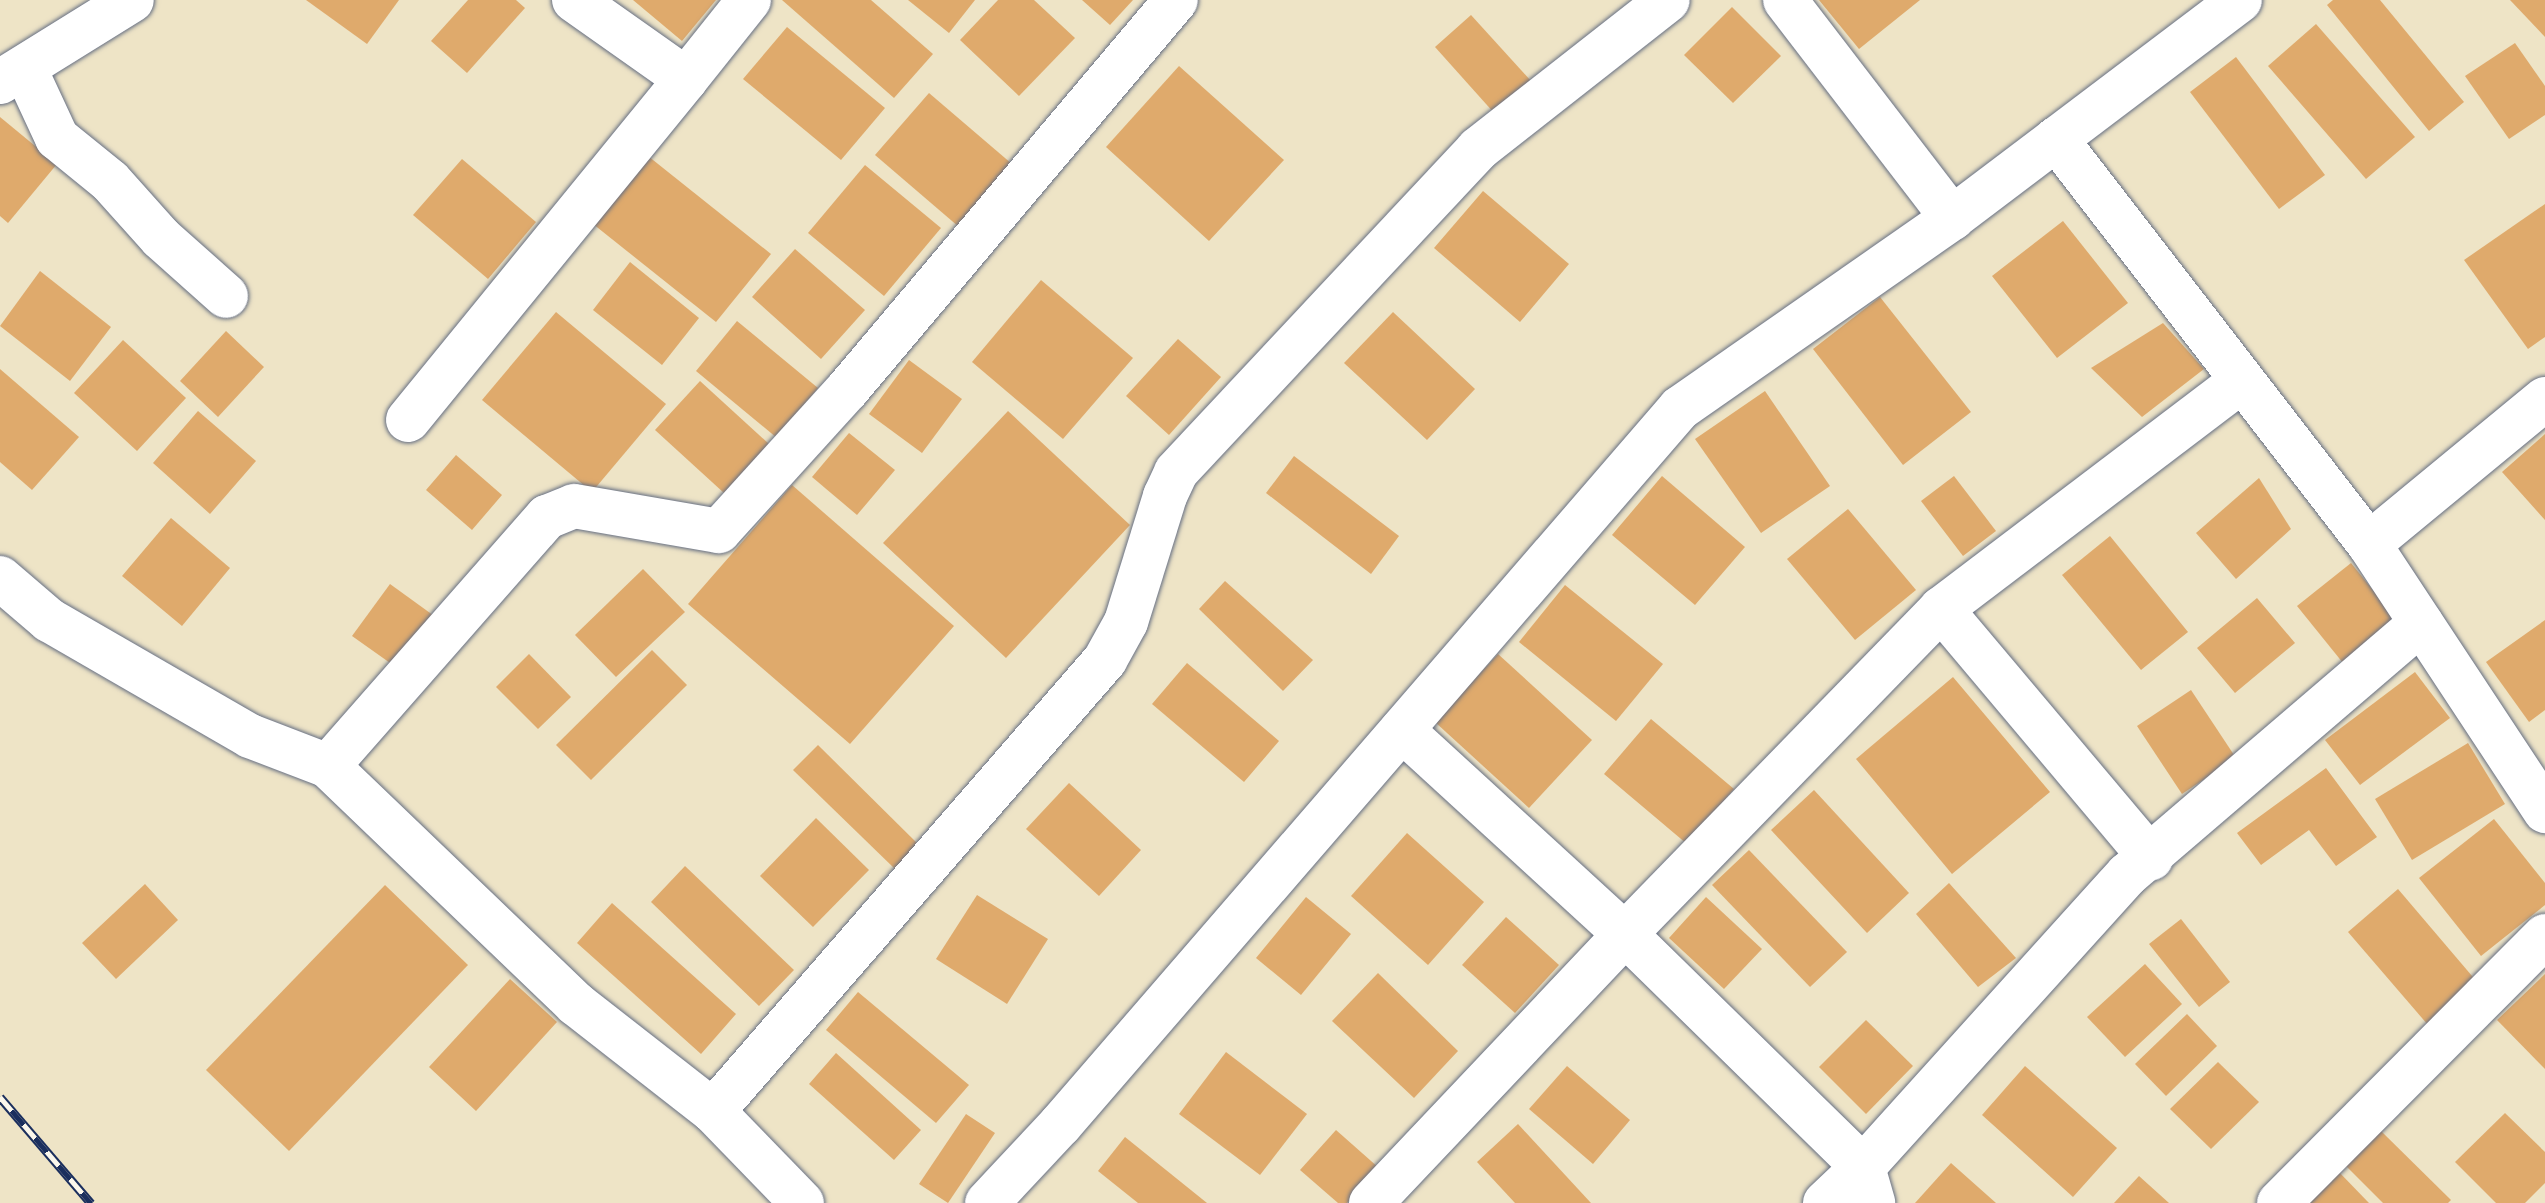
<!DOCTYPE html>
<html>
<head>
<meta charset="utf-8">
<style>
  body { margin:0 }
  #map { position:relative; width:2545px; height:1203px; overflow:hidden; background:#eee4c6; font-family:"Old Standard TT",serif }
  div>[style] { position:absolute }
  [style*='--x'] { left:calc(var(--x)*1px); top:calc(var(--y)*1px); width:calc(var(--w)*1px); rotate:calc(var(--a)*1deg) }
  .building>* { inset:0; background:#dfaa6c }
  .roads { filter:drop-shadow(0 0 2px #656e82) drop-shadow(0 0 2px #656e82) }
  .minor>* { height:44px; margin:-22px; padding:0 22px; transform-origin:22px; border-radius:22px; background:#fff }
  .rail>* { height:9px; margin-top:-4.5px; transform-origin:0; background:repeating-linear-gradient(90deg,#fbf7ec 0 18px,#1b2f5e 0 36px); box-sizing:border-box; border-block:2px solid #1b2f5e }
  span { translate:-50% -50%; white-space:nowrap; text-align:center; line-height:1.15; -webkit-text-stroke:7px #fbf7ec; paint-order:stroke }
</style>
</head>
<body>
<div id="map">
  <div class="building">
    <i style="clip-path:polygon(306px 0,399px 0,367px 44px)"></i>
    <i style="clip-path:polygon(468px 0,516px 0,525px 8px,467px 73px,431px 41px)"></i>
    <i style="clip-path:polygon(633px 0,716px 0,682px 41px)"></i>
    <i style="clip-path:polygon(782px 0,871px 0,933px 54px,894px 98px)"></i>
    <i style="clip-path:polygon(908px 0,975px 0,949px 33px)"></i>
    <i style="clip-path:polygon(998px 0,1034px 0,1075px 38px,1019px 96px,960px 40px)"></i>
    <i style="clip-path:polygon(1082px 0,1133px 0,1110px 25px)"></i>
    <i style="clip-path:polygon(1819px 0,1920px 0,1859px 49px)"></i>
    <i style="clip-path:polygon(2333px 0,2380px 0,2464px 102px,2429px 131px,2327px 5px)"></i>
    <i style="clip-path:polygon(2510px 0,2545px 0,2545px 37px)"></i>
    <i style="clip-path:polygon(1732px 7px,1781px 56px,1733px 103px,1684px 55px)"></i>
    <i style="clip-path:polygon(1471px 15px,1532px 82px,1495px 114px,1435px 47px)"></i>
    <i style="clip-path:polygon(2316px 24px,2415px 137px,2366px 179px,2268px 66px)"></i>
    <i style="clip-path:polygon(787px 27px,885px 108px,841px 160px,743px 79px)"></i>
    <i style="clip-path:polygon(2515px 43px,2545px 86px,2545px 115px,2509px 139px,2465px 76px)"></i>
    <i style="clip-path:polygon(2236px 57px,2325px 175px,2279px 209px,2190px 92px)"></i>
    <i style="clip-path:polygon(1179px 66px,1284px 160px,1209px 241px,1106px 147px)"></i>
    <i style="clip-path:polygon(929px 93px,1012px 164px,959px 227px,875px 155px)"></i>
    <i style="clip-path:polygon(0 117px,57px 164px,8px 223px,0 216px)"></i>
    <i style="clip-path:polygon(643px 152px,771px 254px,716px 322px,588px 220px)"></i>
    <i style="clip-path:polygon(462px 159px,536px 222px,488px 279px,413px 215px)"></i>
    <i style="clip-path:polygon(865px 165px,941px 228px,884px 296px,808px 233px)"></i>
    <i style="clip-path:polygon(1483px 191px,1569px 264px,1520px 322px,1434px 248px)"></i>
    <i style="clip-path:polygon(2545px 204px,2545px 337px,2528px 349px,2464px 260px)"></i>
    <i style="clip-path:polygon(2063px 221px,2128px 303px,2057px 358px,1992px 276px)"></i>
    <i style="clip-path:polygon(795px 249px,865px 310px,821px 359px,752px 297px)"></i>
    <i style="clip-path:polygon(630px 262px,699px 318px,662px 365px,593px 310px)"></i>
    <i style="clip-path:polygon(40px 271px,111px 327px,70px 381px,0 326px)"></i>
    <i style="clip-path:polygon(1041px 280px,1133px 358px,1063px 439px,972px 362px)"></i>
    <i style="clip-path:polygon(1880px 297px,1971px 412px,1903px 465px,1813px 349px)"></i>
    <i style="clip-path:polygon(556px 312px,666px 404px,592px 492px,482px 400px)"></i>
    <i style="clip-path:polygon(1393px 312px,1475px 389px,1427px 440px,1344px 363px)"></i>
    <i style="clip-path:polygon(737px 321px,818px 388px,777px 438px,696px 371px)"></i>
    <i style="clip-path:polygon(2163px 323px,2204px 369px,2142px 417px,2091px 368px)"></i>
    <i style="clip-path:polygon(226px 331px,264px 367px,218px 417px,180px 381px)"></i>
    <i style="clip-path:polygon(1178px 339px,1221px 377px,1169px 435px,1126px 396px)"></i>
    <i style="clip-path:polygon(123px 340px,186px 398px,137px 451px,74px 393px)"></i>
    <i style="clip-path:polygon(909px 360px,962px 399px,922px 453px,869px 414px)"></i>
    <i style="clip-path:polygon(0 369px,79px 437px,32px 490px,0 462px)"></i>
    <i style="clip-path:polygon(700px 381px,769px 444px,724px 493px,655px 430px)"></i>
    <i style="clip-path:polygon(1765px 391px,1830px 486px,1761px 533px,1695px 439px)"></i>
    <i style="clip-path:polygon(198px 411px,256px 461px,210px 514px,153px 463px)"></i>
    <i style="clip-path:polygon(1008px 411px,1130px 525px,1006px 658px,883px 543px)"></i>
    <i style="clip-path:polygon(849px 433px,895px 470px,857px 515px,812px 477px)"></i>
    <i style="clip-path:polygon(2545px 434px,2545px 520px,2502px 472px)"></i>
    <i style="clip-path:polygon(456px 455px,502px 495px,472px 530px,426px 490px)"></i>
    <i style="clip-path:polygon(1294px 456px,1399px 536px,1371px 574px,1266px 493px)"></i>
    <i style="clip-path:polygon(1662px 476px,1745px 547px,1695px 605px,1612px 535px)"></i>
    <i style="clip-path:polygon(1954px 476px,1996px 531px,1963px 556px,1921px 501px)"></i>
    <i style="clip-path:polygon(2259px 478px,2291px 529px,2236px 579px,2196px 533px)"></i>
    <i style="clip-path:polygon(792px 485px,954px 626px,850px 744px,688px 604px)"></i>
    <i style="clip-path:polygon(1848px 509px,1916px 590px,1855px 640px,1787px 559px)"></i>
    <i style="clip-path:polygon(171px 518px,230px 568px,182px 626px,122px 576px)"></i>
    <i style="clip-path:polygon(2110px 536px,2188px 632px,2141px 670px,2062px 575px)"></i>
    <i style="clip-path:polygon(2351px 563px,2397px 620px,2343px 663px,2297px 606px)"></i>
    <i style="clip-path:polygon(643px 569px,685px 612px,616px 677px,575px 635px)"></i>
    <i style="clip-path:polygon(1225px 581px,1313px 660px,1283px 691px,1199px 609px)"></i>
    <i style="clip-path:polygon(390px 584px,437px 618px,400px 670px,352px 636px)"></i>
    <i style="clip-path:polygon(1565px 585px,1663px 664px,1616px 721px,1519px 642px)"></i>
    <i style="clip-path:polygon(2257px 598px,2295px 643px,2235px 693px,2197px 648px)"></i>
    <i style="clip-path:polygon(2545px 620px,2545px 710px,2529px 722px,2486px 662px)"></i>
    <i style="clip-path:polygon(652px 650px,687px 685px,591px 780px,556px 745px)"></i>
    <i style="clip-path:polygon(529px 654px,571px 697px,538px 729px,496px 687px)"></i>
    <i style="clip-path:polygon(1498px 654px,1592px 740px,1529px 808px,1435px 722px)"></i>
    <i style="clip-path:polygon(1187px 663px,1279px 741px,1244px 782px,1152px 704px)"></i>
    <i style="clip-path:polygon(2415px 672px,2450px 718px,2360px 785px,2325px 740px)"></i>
    <i style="clip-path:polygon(1953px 677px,2050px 792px,1952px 874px,1856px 759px)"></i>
    <i style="clip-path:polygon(2191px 690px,2236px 758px,2182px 794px,2137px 726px)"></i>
    <i style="clip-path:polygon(1651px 719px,1734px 789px,1687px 844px,1604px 774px)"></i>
    <i style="clip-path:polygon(2468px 743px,2505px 804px,2412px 860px,2375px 799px)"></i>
    <i style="clip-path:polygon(818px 745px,920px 846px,896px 870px,793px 770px)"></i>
    <i style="clip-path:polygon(2326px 768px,2377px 837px,2336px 866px,2309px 830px,2261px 865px,2237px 833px)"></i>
    <i style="clip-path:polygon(1069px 783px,1141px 850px,1099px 896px,1026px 829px)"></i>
    <i style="clip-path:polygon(1814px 790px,1909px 893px,1867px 933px,1771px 830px)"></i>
    <i style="clip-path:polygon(816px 818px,869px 870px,813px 927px,760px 876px)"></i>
    <i style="clip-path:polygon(2494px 819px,2545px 883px,2545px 905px,2481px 956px,2419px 878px)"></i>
    <i style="clip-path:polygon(1407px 833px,1484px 902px,1428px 965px,1351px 896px)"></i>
    <i style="clip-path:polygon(1749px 850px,1847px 952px,1810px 987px,1712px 885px)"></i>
    <i style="clip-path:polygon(685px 866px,794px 970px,759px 1006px,651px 902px)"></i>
    <i style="clip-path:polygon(1949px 883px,2016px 958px,1978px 987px,1916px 914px)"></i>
    <i style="clip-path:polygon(145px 884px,178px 920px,116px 979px,82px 943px)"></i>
    <i style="clip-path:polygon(385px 885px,468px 965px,289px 1151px,206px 1070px)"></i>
    <i style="clip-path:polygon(2398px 889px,2478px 983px,2428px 1025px,2348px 932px)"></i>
    <i style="clip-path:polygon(977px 895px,1048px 939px,1007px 1004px,936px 959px)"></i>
    <i style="clip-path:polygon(1306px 897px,1351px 934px,1301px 995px,1256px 958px)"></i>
    <i style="clip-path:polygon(1706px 897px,1762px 949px,1724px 989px,1669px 938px)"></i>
    <i style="clip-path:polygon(612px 903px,736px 1014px,701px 1054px,577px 943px)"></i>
    <i style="clip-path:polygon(1506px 917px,1559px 965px,1515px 1013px,1462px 965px)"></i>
    <i style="clip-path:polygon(2181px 919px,2230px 982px,2199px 1007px,2149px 944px)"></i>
    <i style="clip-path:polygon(2145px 964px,2182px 1004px,2125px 1057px,2087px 1017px)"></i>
    <i style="clip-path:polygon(1378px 973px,1458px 1051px,1414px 1098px,1332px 1021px)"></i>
    <i style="clip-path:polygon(2545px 974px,2545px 1069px,2497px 1020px)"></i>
    <i style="clip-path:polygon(510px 979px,557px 1022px,476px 1111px,429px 1067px)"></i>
    <i style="clip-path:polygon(858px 992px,969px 1085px,936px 1123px,826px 1030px)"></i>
    <i style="clip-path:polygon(2187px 1014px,2217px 1046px,2166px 1096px,2135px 1064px)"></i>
    <i style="clip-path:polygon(1866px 1020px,1913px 1066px,1866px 1114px,1819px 1067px)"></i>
    <i style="clip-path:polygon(1226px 1052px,1307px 1114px,1260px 1175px,1179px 1114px)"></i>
    <i style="clip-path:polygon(836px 1053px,921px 1130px,894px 1160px,809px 1084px)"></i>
    <i style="clip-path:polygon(2218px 1062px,2259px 1102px,2211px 1149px,2170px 1109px)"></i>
    <i style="clip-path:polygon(1567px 1066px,1630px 1120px,1593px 1164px,1529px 1109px)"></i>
    <i style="clip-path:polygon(2025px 1066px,2117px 1148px,2073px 1197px,1982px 1115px)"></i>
    <i style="clip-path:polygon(2505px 1113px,2545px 1152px,2545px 1183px,2525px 1203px,2496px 1203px,2455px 1162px)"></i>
    <i style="clip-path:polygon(966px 1114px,995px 1133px,948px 1203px,919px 1184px)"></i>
    <i style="clip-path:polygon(1518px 1124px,1591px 1203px,1515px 1203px,1477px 1162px)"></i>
    <i style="clip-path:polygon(1336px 1130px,1379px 1168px,1347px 1203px,1338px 1203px,1300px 1170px)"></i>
    <i style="clip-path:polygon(2381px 1131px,2451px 1200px,2448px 1203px,2383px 1203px,2346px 1166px)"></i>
    <i style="clip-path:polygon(1125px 1137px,1207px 1203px,1138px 1203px,1098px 1171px)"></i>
    <i style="clip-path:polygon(1951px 1163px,1996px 1203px,1915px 1203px)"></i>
    <i style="clip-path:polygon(2337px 1170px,2369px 1203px,2302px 1203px)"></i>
    <i style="clip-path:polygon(2139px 1176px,2169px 1203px,2114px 1203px)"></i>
  </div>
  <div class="roads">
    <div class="minor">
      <i style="--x:1785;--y:0;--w:275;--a:52.5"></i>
      <i style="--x:25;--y:69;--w:76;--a:65.1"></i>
      <i style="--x:57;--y:138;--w:68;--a:39.1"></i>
      <i style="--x:110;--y:181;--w:76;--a:48.2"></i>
      <i style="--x:161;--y:238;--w:87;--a:41.7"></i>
      <i style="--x:686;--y:79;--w:101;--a:-51.4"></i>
      <i style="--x:0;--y:82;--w:155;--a:-31.8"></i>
      <i style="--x:2056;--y:139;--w:512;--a:52.3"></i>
      <i style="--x:2369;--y:544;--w:320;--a:56.6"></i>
      <i style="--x:408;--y:420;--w:440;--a:-50.8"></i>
      <i style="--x:686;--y:79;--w:137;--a:-144.8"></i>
      <i style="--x:2369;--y:544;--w:228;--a:-39.5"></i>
      <i style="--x:0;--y:578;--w:65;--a:40.6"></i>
      <i style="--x:49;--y:620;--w:232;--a:30"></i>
      <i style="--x:250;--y:736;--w:84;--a:21"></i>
      <i style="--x:1941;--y:609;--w:326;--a:49.9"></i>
      <i style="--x:1402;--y:730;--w:302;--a:42.5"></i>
      <i style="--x:1625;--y:934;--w:453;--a:-45.8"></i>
      <i style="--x:1941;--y:609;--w:377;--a:-37.2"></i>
      <i style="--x:713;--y:1111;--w:598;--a:-49"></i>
      <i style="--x:1105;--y:660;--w:43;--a:-61.1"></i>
      <i style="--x:1126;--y:622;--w:132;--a:-72.8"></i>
      <i style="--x:1165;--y:496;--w:26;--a:-65"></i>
      <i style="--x:1176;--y:472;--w:442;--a:-46.9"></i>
      <i style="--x:1478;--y:149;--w:241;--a:-38.1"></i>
      <i style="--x:802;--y:1203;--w:128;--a:-134.1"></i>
      <i style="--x:713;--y:1111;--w:174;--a:-142"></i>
      <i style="--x:576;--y:1004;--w:344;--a:-136.2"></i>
      <i style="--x:328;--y:766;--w:332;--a:-48.7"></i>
      <i style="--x:547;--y:517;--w:29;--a:-22"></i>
      <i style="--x:574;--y:506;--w:147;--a:9.8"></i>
      <i style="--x:719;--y:531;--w:190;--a:-47.8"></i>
      <i style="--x:847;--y:390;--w:510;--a:-49.85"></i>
      <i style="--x:987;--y:1203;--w:107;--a:-46.9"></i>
      <i style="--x:1060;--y:1125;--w:948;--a:-49.15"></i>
      <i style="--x:1680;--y:408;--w:332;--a:-34.9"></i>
      <i style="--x:1952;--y:218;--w:361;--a:-37.1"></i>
      <i style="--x:1371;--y:1203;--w:370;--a:-46.6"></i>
      <i style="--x:1625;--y:934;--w:333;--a:44.4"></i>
      <i style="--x:1863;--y:1167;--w:37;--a:74"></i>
      <i style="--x:1825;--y:1203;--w:52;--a:-43.5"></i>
      <i style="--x:1863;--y:1167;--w:394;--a:-47.9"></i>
      <i style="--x:2127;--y:875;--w:387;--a:-40.6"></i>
      <i style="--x:2279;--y:1203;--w:377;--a:-45.1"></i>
    </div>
  </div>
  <div class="rail">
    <i style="--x:0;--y:1097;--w:140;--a:49.4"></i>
  </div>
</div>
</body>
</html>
